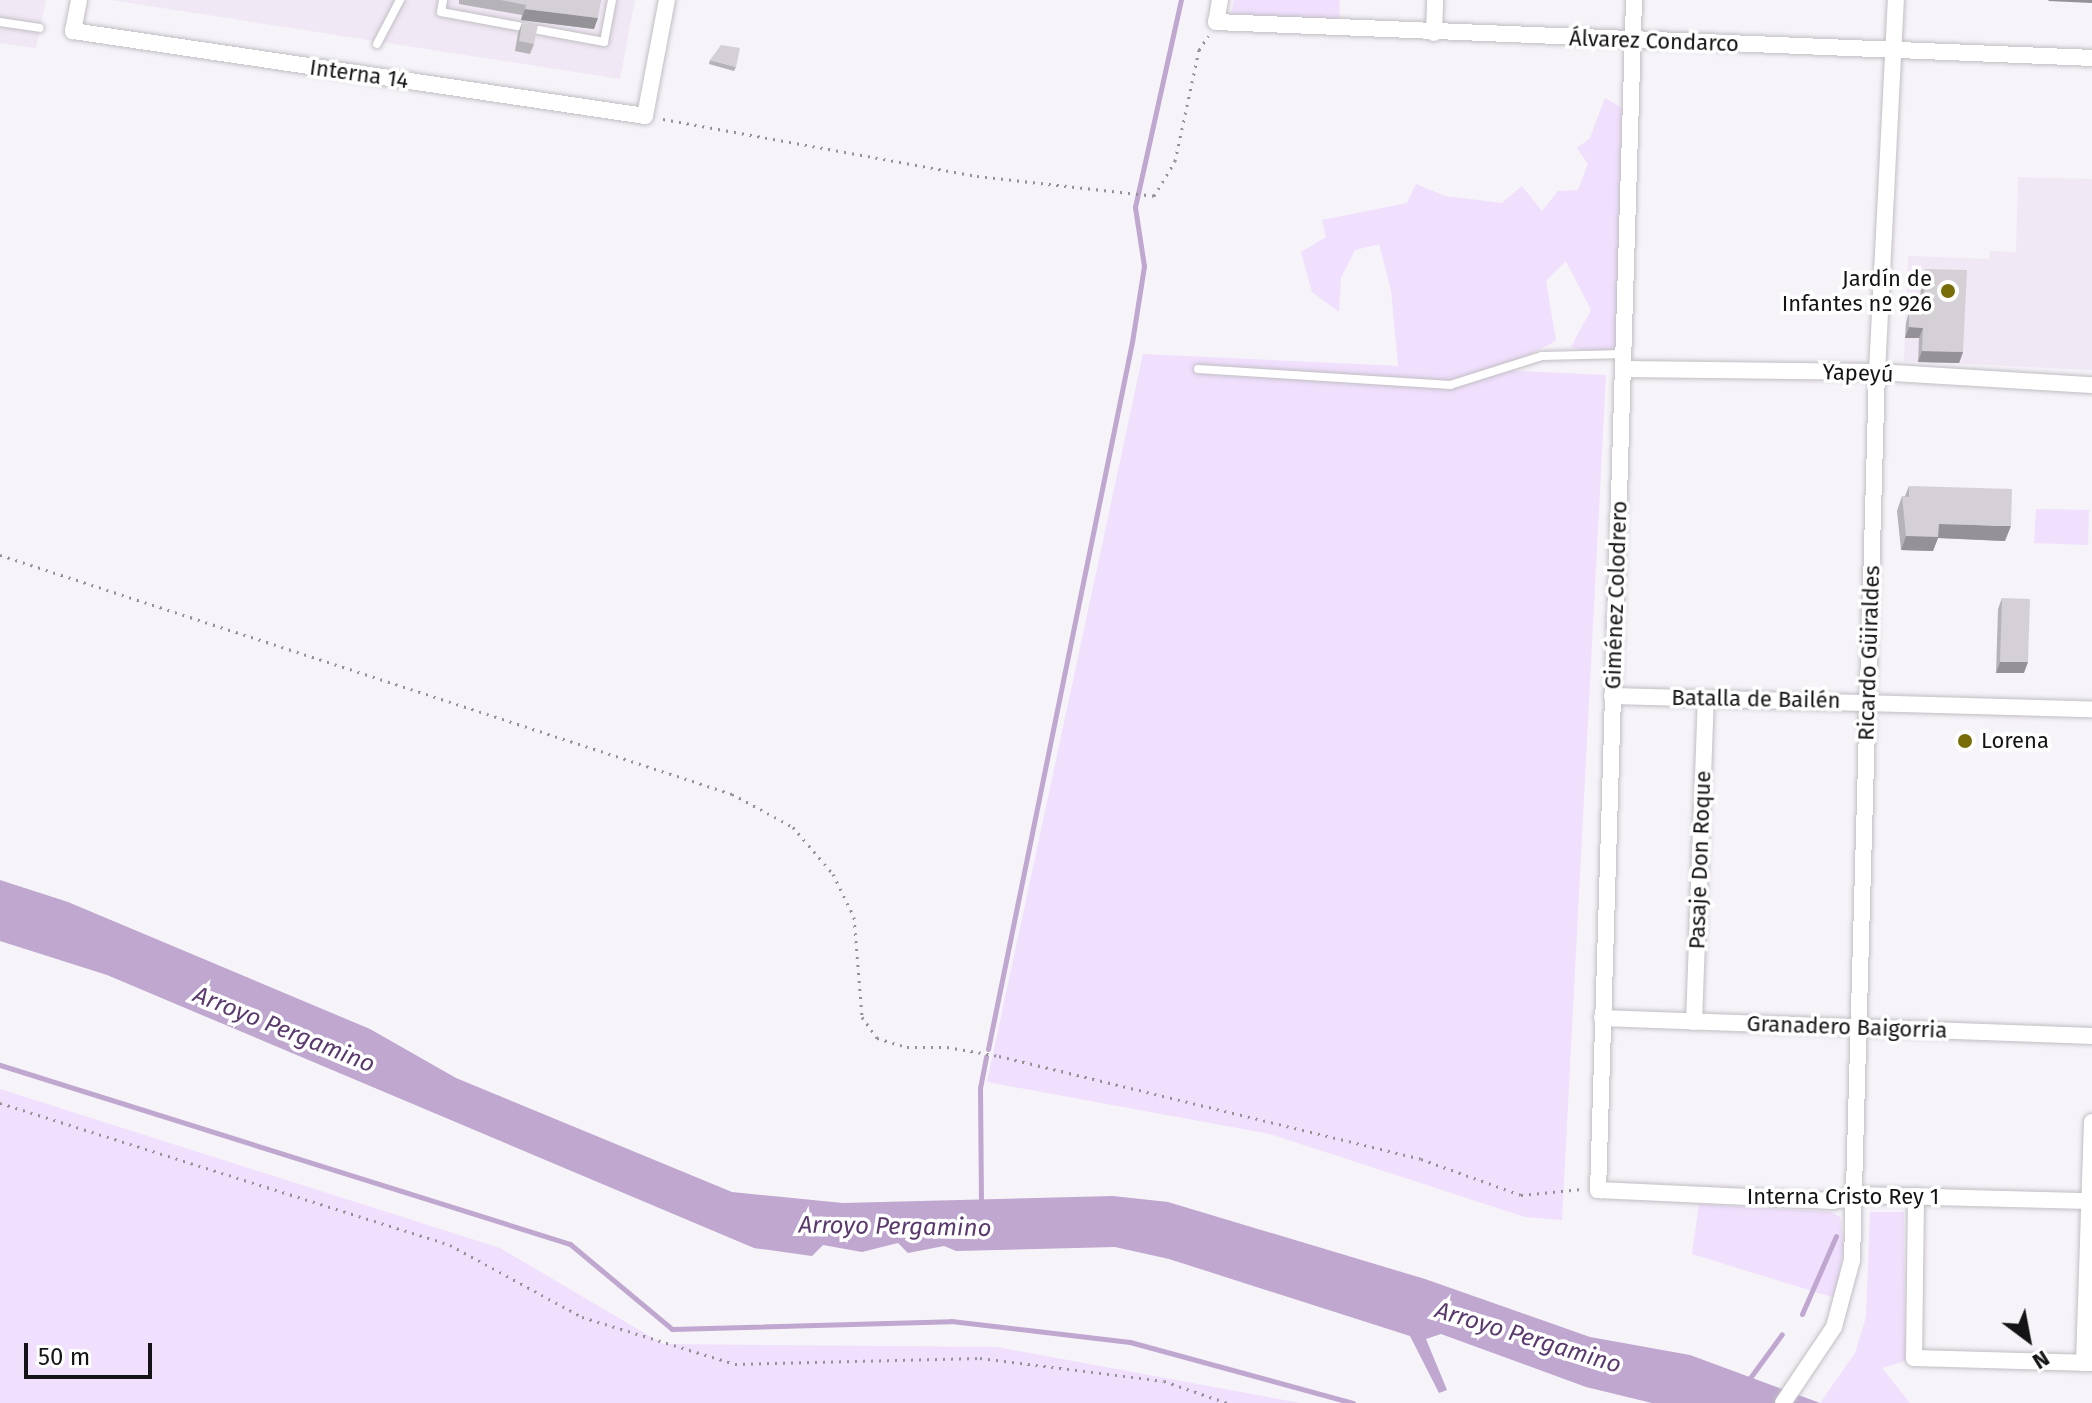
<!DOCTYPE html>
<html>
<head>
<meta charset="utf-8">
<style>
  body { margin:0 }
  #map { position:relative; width:2092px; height:1403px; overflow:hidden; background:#f6f3f9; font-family:"Fira Sans",sans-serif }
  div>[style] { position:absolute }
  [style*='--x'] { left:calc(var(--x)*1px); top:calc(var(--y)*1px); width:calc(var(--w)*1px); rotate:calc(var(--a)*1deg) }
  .built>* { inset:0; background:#f0e8f5 }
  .green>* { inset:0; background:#f0dffd }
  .water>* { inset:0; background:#bfa7cf }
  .stream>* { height:5px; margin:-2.5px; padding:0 2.5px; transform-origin:2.5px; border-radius:2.5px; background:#bfa7cf }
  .path>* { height:3px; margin-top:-1.5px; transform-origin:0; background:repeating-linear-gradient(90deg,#959297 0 2px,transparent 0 8px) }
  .roads { filter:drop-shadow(0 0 2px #c1bec3) drop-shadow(0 0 2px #c1bec3) }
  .lane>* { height:8px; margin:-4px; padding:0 4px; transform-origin:4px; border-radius:4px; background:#fff }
  .street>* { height:16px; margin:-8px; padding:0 8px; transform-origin:8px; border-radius:8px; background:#fff }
  .wall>* { inset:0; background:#b6b3b8 }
  .shaded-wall>* { inset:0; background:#949296 }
  .building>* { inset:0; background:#d4d0d6 }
  .dots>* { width:22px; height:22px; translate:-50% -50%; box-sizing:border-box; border:4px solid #fff; border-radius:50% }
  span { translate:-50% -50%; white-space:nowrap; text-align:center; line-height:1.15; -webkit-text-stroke:7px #fff; paint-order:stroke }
  .street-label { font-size:22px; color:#141315 }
  .poi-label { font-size:22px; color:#141315 }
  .right { translate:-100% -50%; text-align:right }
  .left { translate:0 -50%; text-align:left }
  .water-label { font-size:24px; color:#5a3a6e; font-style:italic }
  .north { position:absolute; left:1988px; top:1299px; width:80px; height:80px; -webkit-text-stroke:6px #fff; paint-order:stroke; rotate:148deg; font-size:22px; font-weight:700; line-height:32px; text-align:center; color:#141315 }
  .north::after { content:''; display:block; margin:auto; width:28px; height:36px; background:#141315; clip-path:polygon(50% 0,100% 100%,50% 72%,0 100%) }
  .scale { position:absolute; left:24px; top:1343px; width:128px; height:36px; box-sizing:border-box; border:4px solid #141315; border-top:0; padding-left:10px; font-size:24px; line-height:28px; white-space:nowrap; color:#141315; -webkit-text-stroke:6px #fff; paint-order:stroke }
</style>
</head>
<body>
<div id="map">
  <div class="built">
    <i style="clip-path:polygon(0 0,46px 0,36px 48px,0 43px)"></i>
    <i style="clip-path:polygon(111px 0,635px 0,620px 79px)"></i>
    <i style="clip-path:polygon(2018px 177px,2092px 179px,2092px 370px,1904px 361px,1908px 256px,1989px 259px,1990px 251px,2016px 252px)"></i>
  </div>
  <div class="green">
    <i style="clip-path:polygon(1234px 0,1340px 0,1339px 20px,1231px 14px)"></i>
    <i style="clip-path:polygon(1605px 98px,1622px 108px,1627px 145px,1619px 345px,1599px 354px,1571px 347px,1591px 310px,1566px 261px,1546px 281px,1556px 341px,1498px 370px,1606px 375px,1562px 1220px,1525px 1217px,1270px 1134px,987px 1082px,1143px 354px,1398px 366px,1391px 290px,1379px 244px,1355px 250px,1341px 278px,1339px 312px,1312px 292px,1301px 252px,1326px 237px,1322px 220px,1407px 203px,1416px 184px,1445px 196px,1502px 203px,1522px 186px,1542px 211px,1558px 191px,1578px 190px,1588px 164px,1577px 148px,1590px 138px)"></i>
    <i style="clip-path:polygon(2036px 509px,2089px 510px,2088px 545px,2034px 543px)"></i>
    <i style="clip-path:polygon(0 1089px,500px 1248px,663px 1344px,997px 1347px,1300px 1403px,0 1403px)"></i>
    <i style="clip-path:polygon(1699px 1204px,1831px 1212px,1840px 1217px,1844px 1245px,1835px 1298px,1692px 1254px)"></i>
    <i style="clip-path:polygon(1870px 1212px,1904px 1212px,1905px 1361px,1882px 1368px,1910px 1403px,1820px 1403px,1855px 1353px,1866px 1317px)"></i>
  </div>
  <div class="water">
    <i style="clip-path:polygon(0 880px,68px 902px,370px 1029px,456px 1078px,732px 1192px,843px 1203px,1113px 1196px,1168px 1202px,1425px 1279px,1590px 1337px,1690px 1355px,1820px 1403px,1652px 1403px,1586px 1387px,1441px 1334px,1426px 1339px,1447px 1390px,1439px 1393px,1410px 1336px,1169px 1259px,1115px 1247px,956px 1251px,944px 1246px,908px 1253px,898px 1243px,862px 1252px,823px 1245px,812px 1256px,754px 1248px,107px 975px,0 941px)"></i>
  </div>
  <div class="stream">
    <i style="--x:988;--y:1049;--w:722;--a:-78.49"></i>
    <i style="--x:1132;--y:342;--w:77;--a:-81"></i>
    <i style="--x:1144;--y:266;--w:60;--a:-98.7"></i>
    <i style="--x:1135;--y:207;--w:212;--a:-77.5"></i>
    <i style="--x:0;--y:1065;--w:597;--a:17.43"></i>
    <i style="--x:570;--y:1244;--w:133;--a:39.8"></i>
    <i style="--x:672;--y:1329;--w:279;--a:-1.6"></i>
    <i style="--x:951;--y:1321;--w:180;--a:6.7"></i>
    <i style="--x:1130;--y:1342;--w:231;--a:15.3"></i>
    <i style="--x:981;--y:1203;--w:115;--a:-90.5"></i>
    <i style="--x:980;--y:1088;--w:32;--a:-79"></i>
    <i style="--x:1802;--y:1314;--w:85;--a:-66.4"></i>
    <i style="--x:1747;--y:1382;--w:59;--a:-53.9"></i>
  </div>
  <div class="path">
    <i style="--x:663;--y:119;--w:319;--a:10.3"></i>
    <i style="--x:977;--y:176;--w:178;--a:6.4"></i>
    <i style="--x:1154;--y:196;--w:41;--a:-59"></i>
    <i style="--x:1175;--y:161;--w:114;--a:-77.8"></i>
    <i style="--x:1199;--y:50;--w:17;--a:-57"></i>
    <i style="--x:0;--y:555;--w:770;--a:18.08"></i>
    <i style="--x:732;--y:794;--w:69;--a:28.4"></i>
    <i style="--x:793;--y:827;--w:62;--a:49.6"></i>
    <i style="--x:833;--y:874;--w:48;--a:64"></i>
    <i style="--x:854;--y:917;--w:100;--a:85.4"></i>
    <i style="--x:862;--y:1017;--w:26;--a:54"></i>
    <i style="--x:877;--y:1038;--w:31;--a:17"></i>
    <i style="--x:907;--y:1047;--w:40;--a:0"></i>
    <i style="--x:947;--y:1047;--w:53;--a:9.8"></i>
    <i style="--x:999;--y:1056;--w:434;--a:13.7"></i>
    <i style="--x:1421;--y:1159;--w:106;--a:19.8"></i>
    <i style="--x:1521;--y:1195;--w:61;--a:-5.6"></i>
    <i style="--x:0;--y:1103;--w:472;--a:17.5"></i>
    <i style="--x:450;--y:1245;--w:150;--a:28.6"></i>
    <i style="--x:582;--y:1317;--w:160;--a:17.1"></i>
    <i style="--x:735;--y:1364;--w:245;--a:-1.4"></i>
    <i style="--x:980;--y:1358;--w:185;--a:7.1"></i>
    <i style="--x:1164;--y:1381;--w:67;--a:19.2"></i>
  </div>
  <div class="roads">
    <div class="lane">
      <i style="--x:443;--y:0;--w:12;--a:99"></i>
      <i style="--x:441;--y:12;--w:166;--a:10.4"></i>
      <i style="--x:604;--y:42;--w:43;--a:-79.2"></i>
      <i style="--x:0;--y:22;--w:40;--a:8.5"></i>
      <i style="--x:377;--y:44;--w:50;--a:-62.4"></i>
      <i style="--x:1198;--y:369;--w:253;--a:3.6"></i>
      <i style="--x:1450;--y:385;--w:96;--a:-17.5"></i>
      <i style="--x:1542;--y:356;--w:82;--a:-1.4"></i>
    </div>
    <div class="street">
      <i style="--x:79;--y:0;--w:32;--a:101"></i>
      <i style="--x:73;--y:31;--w:578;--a:8.45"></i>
      <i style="--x:645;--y:116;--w:118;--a:-79.3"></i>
      <i style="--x:1220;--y:0;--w:22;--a:100"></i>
      <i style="--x:1216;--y:22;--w:877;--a:2.35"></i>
      <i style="--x:1634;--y:0;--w:1191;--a:91.73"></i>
      <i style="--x:1598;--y:1190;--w:235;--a:2.7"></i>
      <i style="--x:1833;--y:1201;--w:23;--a:-15"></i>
      <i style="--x:1855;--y:1195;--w:234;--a:1.5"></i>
      <i style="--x:1434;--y:33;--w:33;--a:-88"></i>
      <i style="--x:1624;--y:369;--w:253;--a:0.7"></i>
      <i style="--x:1877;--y:372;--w:215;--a:3.5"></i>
      <i style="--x:1612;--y:696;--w:480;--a:1.6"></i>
      <i style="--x:1602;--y:1018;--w:490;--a:2.1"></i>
      <i style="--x:1694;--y:1022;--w:323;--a:-87.9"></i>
      <i style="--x:1916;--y:1196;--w:162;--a:90.7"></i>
      <i style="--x:1914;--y:1358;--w:178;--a:1.6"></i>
      <i style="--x:2084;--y:1363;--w:241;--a:-88.1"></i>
      <i style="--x:1783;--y:1403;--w:92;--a:-56.1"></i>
      <i style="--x:1834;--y:1327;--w:69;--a:-75"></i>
      <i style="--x:1852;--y:1260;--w:888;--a:-88.39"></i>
      <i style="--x:1877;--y:372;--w:372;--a:-87.1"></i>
    </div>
  </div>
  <div class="wall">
    <i style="clip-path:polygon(459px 0,601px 0,594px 29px,521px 20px,522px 15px,459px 4px)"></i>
    <i style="clip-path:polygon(522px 23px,534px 44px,530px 54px,515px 51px,518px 33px)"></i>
    <i style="clip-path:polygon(710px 60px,736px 67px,734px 71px,709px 64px)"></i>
    <i style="clip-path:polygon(1925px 269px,1963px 352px,1959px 363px,1918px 362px,1919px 338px,1905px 338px,1906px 323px,1909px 312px,1920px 312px,1921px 279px)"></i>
    <i style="clip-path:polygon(1909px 486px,2005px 541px,1938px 538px,1933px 551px,1901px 550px,1897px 511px,1902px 496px,1905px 496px)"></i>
    <i style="clip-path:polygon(2002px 598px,2024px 673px,1996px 673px,1998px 609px)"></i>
  </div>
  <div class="shaded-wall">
    <i style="clip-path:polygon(2049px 0,2092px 0,2092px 3px,2048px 1px)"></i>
    <i style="clip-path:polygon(525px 9px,598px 18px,594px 29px,521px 20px)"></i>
    <i style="clip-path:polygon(1909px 327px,1923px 328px,1919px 338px,1905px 338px)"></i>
    <i style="clip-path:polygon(1922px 351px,1963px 352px,1959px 363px,1918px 362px)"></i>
    <i style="clip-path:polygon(1939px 524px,2011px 526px,2005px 541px,1938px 538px,1933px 551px,1901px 550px,1906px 536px)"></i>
    <i style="clip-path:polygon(2000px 662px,2028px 662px,2024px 673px,1996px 673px)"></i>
  </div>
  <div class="building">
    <i style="clip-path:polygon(501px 0,601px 0,598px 18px,525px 9px,526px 5px)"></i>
    <i style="clip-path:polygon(522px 23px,538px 25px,534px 44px,519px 41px)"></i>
    <i style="clip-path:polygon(721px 45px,740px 48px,736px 67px,710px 60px)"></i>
    <i style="clip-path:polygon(1925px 269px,1967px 270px,1963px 352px,1922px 351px,1923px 328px,1909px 327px,1909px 312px,1923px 313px)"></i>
    <i style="clip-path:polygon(1909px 486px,2012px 489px,2011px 526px,1939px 524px,1938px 537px,1906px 536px,1902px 496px,1909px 497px)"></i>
    <i style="clip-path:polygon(2002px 598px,2030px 599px,2028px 662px,2000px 662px)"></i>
  </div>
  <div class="dots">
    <i style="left:1948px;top:291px;background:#786c07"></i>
    <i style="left:1965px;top:741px;background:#786c07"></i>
  </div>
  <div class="street-label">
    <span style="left:1654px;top:41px;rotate:2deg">Álvarez Condarco</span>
    <span style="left:359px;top:74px;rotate:8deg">Interna 14</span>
    <span style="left:1858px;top:373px;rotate:2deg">Yapeyú</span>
    <span style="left:1616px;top:595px;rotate:-88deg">Giménez Colodrero</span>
    <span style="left:1869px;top:653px;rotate:-88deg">Ricardo Güiraldes</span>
    <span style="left:1756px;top:699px;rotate:1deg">Batalla de Bailén</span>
    <span style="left:1700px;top:860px;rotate:-88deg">Pasaje Don Roque</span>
    <span style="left:1847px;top:1027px;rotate:2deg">Granadero Baigorria</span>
    <span style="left:1843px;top:1197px">Interna Cristo Rey 1</span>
  </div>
  <div class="poi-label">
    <span class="right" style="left:1932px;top:291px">Jardín de<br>Infantes nº 926</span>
    <span class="left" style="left:1981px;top:741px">Lorena</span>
  </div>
  <div class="water-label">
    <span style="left:284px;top:1030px;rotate:22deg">Arroyo Pergamino</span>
    <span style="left:895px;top:1227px;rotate:1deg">Arroyo Pergamino</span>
    <span style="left:1528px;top:1338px;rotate:17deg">Arroyo Pergamino</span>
  </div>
  <div class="north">N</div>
  <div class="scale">50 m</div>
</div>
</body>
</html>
